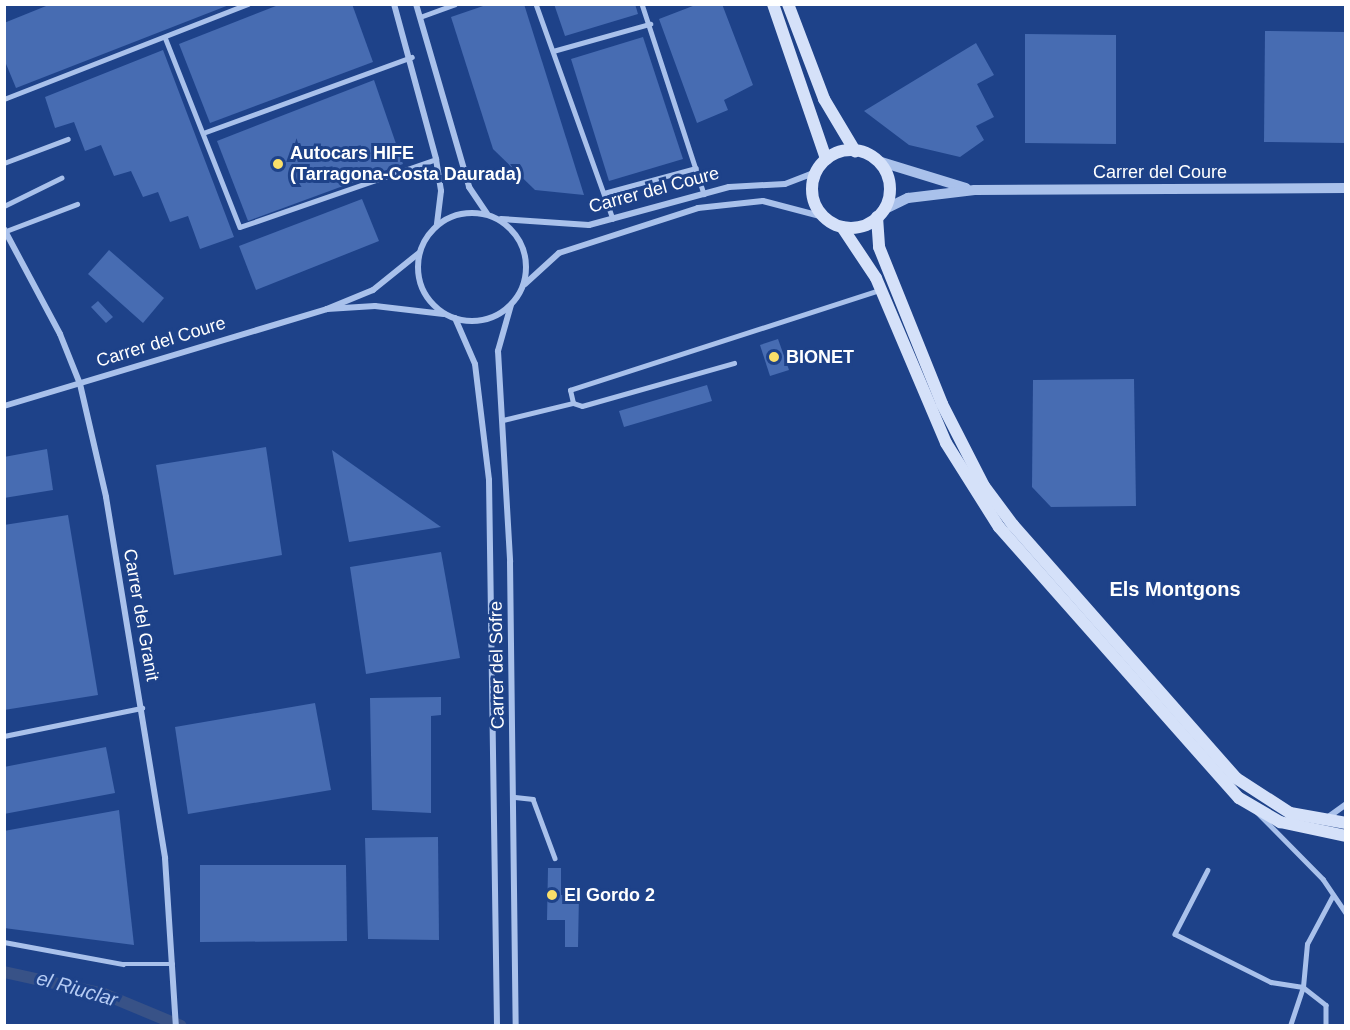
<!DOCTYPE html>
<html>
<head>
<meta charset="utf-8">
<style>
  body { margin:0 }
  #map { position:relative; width:1350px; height:1030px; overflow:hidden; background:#1e4289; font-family:Arial,sans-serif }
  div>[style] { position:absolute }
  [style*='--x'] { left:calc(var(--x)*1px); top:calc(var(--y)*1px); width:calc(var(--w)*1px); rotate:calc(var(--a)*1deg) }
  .canal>* { height:12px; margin:-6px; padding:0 6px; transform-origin:6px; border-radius:6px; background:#385287 }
  .building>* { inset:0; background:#476cb2 }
  .service>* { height:4.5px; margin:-2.25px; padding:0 2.25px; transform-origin:2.25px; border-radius:2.25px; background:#a9c1eb }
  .minor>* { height:6px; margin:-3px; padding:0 3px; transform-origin:3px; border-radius:3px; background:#a9c1eb }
  .minor>.ring { margin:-3px; padding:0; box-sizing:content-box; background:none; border:6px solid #a9c1eb; border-radius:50% }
  .tertiary>* { height:10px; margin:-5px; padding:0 5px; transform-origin:5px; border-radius:5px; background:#a9c1eb }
  .secondary>* { height:12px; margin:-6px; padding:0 6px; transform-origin:6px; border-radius:6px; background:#d5e1f9 }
  .secondary>.ring { margin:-6px; padding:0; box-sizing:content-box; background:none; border:12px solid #d5e1f9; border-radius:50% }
  .dots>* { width:16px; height:16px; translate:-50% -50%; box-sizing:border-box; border:3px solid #1e4289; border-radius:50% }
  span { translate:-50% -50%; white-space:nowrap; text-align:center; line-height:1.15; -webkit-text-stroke:6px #1e4289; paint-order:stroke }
  .poi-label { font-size:18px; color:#fff; font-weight:700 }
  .left { translate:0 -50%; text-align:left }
  .street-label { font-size:18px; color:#fff }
  .neighbourhood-label { font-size:20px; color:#fff; font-weight:700 }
  .water-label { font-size:20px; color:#b5cbf3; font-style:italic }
  .frame { position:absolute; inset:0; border:6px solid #fff; pointer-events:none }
</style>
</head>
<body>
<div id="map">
  <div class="canal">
    <i style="--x:4;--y:972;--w:102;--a:12.4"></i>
    <i style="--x:104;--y:994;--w:83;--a:22.6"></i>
  </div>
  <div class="building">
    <i style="clip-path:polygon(51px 4px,229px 4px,229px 5px,16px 88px,4px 59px,4px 23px)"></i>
    <i style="clip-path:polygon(281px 4px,352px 4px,373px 62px,210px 123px,179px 44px)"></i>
    <i style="clip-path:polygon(489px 4px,524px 4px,584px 195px,535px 190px,493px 149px,451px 17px)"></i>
    <i style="clip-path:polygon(554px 4px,635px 4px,638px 14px,565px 36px)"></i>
    <i style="clip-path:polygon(698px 4px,722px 4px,753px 85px,724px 100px,728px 110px,697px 123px,659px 19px)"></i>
    <i style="clip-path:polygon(1265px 31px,1346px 32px,1345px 143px,1264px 142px)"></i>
    <i style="clip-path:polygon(1025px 34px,1116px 35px,1116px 144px,1025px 143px)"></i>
    <i style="clip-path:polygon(643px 37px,683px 159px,609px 181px,571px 59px)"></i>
    <i style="clip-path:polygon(976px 43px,994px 75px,977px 84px,994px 117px,976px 126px,984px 140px,960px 157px,909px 145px,864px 111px)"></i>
    <i style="clip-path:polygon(163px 50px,234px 237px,200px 249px,188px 216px,170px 222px,158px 192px,143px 197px,131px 171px,114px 176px,101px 145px,85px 151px,74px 122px,55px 128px,45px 97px)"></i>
    <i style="clip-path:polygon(374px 80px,403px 164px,248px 221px,217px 141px)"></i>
    <i style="clip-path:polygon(362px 199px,379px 241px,256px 290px,239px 246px)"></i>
    <i style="clip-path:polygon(109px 250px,164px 298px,143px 323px,88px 274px)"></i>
    <i style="clip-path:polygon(98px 301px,113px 317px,106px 323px,91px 307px)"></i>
    <i style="clip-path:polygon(778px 339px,789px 370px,770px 376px,760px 345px)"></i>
    <i style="clip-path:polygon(1134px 379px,1136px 506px,1051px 507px,1032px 487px,1033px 380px)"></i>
    <i style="clip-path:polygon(707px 385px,712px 401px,624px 427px,619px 411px)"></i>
    <i style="clip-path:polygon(266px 447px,282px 555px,174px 575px,156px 465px)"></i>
    <i style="clip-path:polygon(47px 449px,53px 490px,4px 498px,4px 457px)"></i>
    <i style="clip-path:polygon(332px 450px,441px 527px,349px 542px)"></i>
    <i style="clip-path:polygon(68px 515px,98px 695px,4px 710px,4px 525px)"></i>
    <i style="clip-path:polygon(441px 552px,460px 658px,366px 674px,350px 567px)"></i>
    <i style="clip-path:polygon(441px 697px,441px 715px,431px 716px,431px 813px,372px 810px,370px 698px)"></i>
    <i style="clip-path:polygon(315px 703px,331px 790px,188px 814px,175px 727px)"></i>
    <i style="clip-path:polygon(106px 747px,115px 793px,4px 814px,4px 767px)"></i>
    <i style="clip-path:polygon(119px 810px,134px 945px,4px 928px,4px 831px)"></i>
    <i style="clip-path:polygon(438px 837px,439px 940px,368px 939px,365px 838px)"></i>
    <i style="clip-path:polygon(200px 865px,346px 865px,347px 941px,200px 942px)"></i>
    <i style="clip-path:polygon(548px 868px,561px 868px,561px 895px,579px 895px,578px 947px,565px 947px,565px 920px,547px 920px)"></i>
  </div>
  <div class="service">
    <i style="--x:536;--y:4;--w:228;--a:70.3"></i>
    <i style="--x:642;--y:4;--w:200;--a:71.9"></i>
    <i style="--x:420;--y:17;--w:37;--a:-20"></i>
    <i style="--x:165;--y:37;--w:204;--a:68.5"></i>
    <i style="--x:240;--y:227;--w:207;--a:-19.1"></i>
    <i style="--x:553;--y:51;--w:101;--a:-15.6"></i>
    <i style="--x:4;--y:99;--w:262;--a:-21.3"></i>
    <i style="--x:203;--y:133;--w:222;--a:-20"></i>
    <i style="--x:4;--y:163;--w:68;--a:-20.6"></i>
    <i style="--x:604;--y:193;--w:95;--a:-15.2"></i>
    <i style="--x:4;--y:206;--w:64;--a:-26.2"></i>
    <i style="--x:6;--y:231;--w:76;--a:-20.8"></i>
    <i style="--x:573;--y:403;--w:13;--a:-103"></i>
    <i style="--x:570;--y:390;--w:326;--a:-17.9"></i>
    <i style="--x:503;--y:420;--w:72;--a:-13.7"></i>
    <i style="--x:573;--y:403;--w:9;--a:18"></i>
    <i style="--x:582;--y:406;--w:158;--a:-15.8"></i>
    <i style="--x:4;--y:736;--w:141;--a:-11.5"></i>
    <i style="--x:515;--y:797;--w:18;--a:6"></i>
    <i style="--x:533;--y:799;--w:63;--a:69.6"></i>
    <i style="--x:1257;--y:812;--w:94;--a:45.4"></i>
    <i style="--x:1323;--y:879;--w:41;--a:55.9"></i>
    <i style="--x:1208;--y:870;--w:72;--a:117.3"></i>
    <i style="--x:1175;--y:934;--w:107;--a:26.6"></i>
    <i style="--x:1271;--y:982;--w:32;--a:9"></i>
    <i style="--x:1303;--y:987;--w:29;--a:38"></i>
    <i style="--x:1326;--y:1005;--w:21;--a:90"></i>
    <i style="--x:4;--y:942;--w:121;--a:10.5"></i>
    <i style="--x:123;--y:964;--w:50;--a:0"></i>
    <i style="--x:1290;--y:1026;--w:41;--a:-71.6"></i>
    <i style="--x:1303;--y:987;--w:43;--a:-84.7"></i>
    <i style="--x:1307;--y:944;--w:55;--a:-62"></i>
  </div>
  <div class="minor">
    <i style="--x:394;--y:4;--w:161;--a:74.8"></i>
    <i style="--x:436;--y:159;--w:32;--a:81"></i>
    <i style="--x:441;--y:191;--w:34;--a:97"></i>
    <i style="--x:416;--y:4;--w:191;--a:73.8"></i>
    <i style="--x:469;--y:187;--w:32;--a:56"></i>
    <i class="ring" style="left:418px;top:213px;width:102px;height:102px"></i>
    <i style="--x:501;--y:219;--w:88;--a:3.9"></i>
    <i style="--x:589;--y:225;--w:145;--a:-15.2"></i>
    <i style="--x:729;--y:187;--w:56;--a:-3.1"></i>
    <i style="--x:785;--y:184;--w:33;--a:-21"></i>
    <i style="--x:4;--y:229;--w:119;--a:61.9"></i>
    <i style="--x:60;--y:334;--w:54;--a:68.2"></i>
    <i style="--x:80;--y:384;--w:116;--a:77"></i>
    <i style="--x:106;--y:497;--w:366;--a:80.7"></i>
    <i style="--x:165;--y:858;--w:168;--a:86.3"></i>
    <i style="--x:419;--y:253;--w:59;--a:141.2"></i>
    <i style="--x:373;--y:290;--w:50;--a:157.6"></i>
    <i style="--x:327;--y:309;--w:48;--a:-3.6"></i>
    <i style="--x:375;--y:306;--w:69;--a:6.6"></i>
    <i style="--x:525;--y:284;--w:46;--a:-42.4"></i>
    <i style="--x:559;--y:253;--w:146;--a:-17.9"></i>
    <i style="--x:698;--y:208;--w:65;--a:-6.1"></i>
    <i style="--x:763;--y:201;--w:63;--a:14.7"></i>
    <i style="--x:511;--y:305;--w:48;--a:105.8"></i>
    <i style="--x:498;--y:351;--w:211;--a:86.7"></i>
    <i style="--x:510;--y:562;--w:464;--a:89.3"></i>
    <i style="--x:455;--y:318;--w:50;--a:66.5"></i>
    <i style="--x:475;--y:364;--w:117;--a:83.1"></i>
    <i style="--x:489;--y:480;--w:546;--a:89.16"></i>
    <i style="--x:4;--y:406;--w:337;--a:-16.7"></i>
    <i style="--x:1327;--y:818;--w:24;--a:-36"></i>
  </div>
  <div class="tertiary">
    <i style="--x:878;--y:161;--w:92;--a:17.1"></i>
    <i style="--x:883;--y:210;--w:28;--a:-26"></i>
    <i style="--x:908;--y:198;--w:67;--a:-6.8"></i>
    <i style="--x:975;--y:190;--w:370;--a:-0.3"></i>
  </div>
  <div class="secondary">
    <i style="--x:773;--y:4;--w:164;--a:71.1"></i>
    <i style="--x:788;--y:4;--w:102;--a:69.2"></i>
    <i style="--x:824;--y:99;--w:61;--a:59.2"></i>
    <i class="ring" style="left:812px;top:150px;width:66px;height:66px"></i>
    <i style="--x:877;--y:217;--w:30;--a:86"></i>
    <i style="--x:879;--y:247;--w:169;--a:68.1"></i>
    <i style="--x:942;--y:404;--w:92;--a:62.9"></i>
    <i style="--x:984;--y:486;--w:49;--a:53.4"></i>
    <i style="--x:1013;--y:525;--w:337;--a:48.6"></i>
    <i style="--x:1236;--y:778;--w:64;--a:32.9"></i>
    <i style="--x:1290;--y:813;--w:57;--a:10.1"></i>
    <i style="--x:842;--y:227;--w:61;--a:56.3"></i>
    <i style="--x:876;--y:278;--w:179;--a:67"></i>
    <i style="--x:946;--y:443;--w:99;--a:57.8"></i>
    <i style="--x:999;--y:527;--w:362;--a:48.5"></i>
    <i style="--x:1239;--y:798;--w:48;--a:30.3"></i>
    <i style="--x:1280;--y:822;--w:67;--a:12"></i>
  </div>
  <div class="dots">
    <i style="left:278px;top:164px;background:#fadf69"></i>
    <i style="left:774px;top:357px;background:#fadf69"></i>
    <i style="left:552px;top:895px;background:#fadf69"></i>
  </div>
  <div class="poi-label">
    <span class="left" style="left:290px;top:164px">Autocars HIFE<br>(Tarragona-Costa Daurada)</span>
    <span class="left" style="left:786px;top:357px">BIONET</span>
    <span class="left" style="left:564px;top:895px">El Gordo 2</span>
  </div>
  <div class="street-label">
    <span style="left:1160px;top:172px">Carrer del Coure</span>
    <span style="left:654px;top:190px;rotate:-15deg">Carrer del Coure</span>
    <span style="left:161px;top:342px;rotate:-17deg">Carrer del Coure</span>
    <span style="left:141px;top:615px;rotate:80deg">Carrer del Granit</span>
    <span style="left:497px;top:665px;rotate:-91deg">Carrer del Sofre</span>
  </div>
  <div class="neighbourhood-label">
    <span style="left:1175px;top:589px">Els Montgons</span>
  </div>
  <div class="water-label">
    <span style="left:77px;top:989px;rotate:16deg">el Riuclar</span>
  </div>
  <div class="frame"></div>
</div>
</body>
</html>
